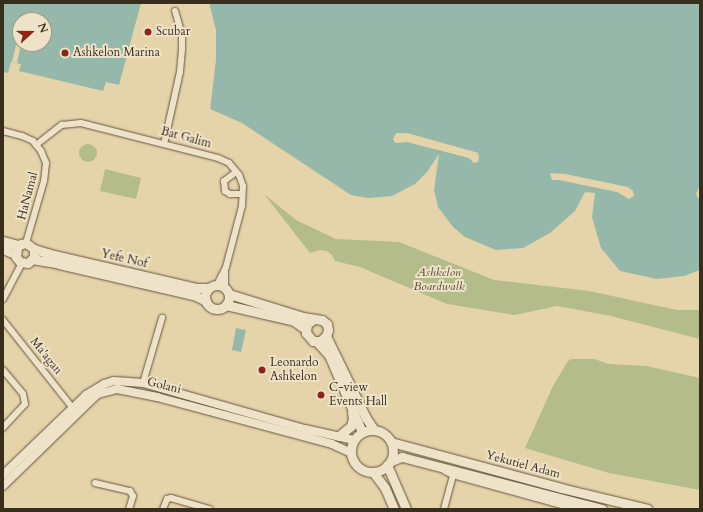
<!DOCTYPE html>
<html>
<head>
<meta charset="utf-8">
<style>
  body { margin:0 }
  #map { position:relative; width:703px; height:512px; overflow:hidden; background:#e5d3aa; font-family:Cardo,serif }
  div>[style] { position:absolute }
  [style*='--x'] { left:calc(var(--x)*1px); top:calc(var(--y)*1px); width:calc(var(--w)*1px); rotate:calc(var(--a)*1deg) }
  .green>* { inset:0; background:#b3bc8a }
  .round { border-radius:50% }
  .water>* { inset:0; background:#96b8aa }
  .pier>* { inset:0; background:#e5d3aa }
  .roads { filter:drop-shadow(0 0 1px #645640) drop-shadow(0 0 1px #645640) }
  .minor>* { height:6px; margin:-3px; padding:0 3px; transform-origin:3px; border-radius:3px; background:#eee2c8 }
  .tertiary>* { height:8px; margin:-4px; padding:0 4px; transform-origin:4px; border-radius:4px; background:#eee2c8 }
  .secondary>* { height:9px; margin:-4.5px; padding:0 4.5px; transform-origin:4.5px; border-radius:4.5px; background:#eee2c8 }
  .secondary>.ring { margin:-4.5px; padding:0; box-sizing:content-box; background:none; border:9px solid #eee2c8; border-radius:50% }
  .dots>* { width:11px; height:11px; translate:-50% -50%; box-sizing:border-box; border:2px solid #eee2c8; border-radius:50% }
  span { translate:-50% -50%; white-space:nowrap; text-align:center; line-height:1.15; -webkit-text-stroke:4px #eee2c8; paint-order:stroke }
  .poi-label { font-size:12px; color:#392d1d }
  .left { translate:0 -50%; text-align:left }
  .street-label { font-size:12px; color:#392d1d }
  .park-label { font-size:12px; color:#514a33; font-style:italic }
  .frame { position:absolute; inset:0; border:4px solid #392d1d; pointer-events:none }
  .north { position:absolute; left:12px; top:12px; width:40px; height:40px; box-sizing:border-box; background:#eee2c8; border:1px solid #a69a84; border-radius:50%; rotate:69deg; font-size:11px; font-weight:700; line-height:16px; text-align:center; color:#392d1d }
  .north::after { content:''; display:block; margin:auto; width:14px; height:18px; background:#8f2418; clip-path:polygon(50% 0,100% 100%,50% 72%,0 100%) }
</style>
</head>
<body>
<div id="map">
  <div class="green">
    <i class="round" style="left:79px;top:144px;width:18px;height:18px"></i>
    <i style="clip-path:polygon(105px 169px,141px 178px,136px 199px,100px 191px)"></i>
    <i style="clip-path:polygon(264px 194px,296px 220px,336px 239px,399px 242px,494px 280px,589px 291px,677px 310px,700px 310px,700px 339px,611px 316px,557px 306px,514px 315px,447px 304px,360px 267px,335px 261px,332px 255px,327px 251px,320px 250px,310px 253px)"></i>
    <i style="clip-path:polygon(572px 359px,594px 359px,609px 364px,646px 366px,700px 378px,700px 490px,609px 473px,525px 448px,553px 386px,568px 361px)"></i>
  </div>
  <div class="water">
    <i style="clip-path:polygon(evenodd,3px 3px,141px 3px,119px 85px,106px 82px,103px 91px,19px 71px,21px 64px,11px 62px,8px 73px,3px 72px,3px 3px,20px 20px,44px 20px,44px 44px,20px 44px,20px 20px)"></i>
    <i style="clip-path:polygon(209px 3px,700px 3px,700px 185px,696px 194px,700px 201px,700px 270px,684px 276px,657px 279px,620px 271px,601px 248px,592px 217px,595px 193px,585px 192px,575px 211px,550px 233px,523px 248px,496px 250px,465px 237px,453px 227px,438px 207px,434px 190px,439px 154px,427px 172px,415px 184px,392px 196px,368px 198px,351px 195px,242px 123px,210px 109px,216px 58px,216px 31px)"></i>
    <i style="clip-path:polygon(236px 328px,246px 330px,241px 352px,232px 350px)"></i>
  </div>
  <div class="pier">
    <i style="clip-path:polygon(207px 3px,209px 3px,216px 31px,216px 58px,210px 109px,208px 108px,214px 58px,214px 31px)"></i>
    <i style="clip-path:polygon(20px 28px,21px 44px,17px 63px,12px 62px)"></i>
    <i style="clip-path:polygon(396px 133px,407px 133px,475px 152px,478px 153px,479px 157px,478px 162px,474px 163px,469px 158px,407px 142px,395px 143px,393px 139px)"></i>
    <i style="clip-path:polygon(550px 173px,565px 174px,628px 187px,633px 191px,634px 196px,629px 199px,617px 192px,559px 180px,552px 180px)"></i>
  </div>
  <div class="roads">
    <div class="minor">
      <i style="--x:3;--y:131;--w:20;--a:15"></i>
      <i style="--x:22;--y:136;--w:12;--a:24"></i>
      <i style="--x:33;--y:141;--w:13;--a:51"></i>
      <i style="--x:41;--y:151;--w:13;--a:67"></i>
      <i style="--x:46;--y:163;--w:18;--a:96"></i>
      <i style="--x:44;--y:181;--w:65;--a:106.2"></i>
      <i style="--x:164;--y:144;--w:74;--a:-77.5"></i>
      <i style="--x:180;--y:72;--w:23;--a:-85"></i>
      <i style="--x:182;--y:49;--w:14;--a:-90"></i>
      <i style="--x:182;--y:35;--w:25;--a:-106"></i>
      <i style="--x:36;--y:145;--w:33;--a:-38"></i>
      <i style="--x:62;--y:125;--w:19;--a:-6"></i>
      <i style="--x:81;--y:123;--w:141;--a:14.3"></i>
      <i style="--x:218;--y:158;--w:12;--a:24"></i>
      <i style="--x:229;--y:163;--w:16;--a:50"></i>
      <i style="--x:239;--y:175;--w:12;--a:70"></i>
      <i style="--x:243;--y:186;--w:20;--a:93"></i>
      <i style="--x:242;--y:206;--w:63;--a:104.7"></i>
      <i style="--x:226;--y:267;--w:20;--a:117"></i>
      <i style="--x:236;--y:172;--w:15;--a:143"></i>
      <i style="--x:224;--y:181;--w:10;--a:84"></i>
      <i style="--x:225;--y:191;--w:6;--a:31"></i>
      <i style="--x:230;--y:194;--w:12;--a:0"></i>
      <i style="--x:225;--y:287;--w:15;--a:-90"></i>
      <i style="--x:3;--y:299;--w:41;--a:-62.2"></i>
      <i style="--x:3;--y:320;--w:111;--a:51.6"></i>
      <i style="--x:3;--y:370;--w:31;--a:50"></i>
      <i style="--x:23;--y:394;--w:10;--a:79"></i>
      <i style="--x:25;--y:404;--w:33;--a:133"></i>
      <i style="--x:143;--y:383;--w:68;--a:-73.7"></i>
      <i style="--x:445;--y:471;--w:9;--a:27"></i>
      <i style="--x:453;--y:475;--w:128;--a:15.5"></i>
      <i style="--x:95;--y:483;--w:36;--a:13"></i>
      <i style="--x:130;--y:491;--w:6;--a:59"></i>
      <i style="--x:133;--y:496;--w:14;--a:107"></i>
      <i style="--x:163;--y:509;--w:11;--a:-68"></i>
      <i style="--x:167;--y:499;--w:4;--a:-14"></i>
      <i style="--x:171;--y:498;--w:40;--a:16"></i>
      <i style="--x:444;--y:509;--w:35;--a:-75"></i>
    </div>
    <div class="tertiary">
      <i style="--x:3;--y:475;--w:115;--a:-43.9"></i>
      <i style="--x:86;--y:395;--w:21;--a:-31"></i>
      <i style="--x:104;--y:384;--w:10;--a:-17"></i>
      <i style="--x:114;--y:381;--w:29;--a:4"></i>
      <i style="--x:143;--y:383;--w:168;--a:15.9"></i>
      <i style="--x:305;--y:429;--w:50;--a:12.7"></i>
      <i style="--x:3;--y:486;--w:122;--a:-44.3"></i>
      <i style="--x:90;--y:401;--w:11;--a:-41"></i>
      <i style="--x:98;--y:394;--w:20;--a:-15"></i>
      <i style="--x:117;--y:389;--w:41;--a:11.3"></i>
      <i style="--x:157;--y:397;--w:181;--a:15"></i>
      <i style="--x:332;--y:444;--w:21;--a:25"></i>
    </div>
    <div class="secondary">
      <i style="--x:3;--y:241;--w:16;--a:15"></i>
      <i style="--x:3;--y:249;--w:13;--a:23"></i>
      <i style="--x:34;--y:249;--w:8;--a:90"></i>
      <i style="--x:34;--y:257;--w:8;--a:135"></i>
      <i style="--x:28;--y:263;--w:8;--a:-173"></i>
      <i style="--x:20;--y:262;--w:6;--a:-129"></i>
      <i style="--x:16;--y:257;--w:10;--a:-84"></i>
      <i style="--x:17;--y:247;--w:5;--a:-37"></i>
      <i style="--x:21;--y:244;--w:5;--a:-11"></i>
      <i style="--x:26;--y:243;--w:10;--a:37"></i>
      <i style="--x:34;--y:249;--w:21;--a:17"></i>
      <i style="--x:54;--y:255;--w:147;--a:13"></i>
      <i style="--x:197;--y:288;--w:12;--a:0"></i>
      <i style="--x:32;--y:259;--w:27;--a:10"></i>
      <i style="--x:59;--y:264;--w:141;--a:13.1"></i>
      <i style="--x:196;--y:296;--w:11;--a:27"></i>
      <i class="ring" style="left:205px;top:285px;width:15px;height:15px"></i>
      <i style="--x:229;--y:294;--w:77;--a:17.3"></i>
      <i style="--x:303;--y:317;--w:19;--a:9"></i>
      <i style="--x:322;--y:320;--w:6;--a:39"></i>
      <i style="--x:327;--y:324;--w:6;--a:81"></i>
      <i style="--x:328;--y:330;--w:6;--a:108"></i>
      <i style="--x:326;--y:336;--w:8;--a:140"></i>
      <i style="--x:320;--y:341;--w:7;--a:180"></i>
      <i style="--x:313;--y:341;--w:11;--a:-131"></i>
      <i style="--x:306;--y:333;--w:9;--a:-84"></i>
      <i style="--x:307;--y:324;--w:9;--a:-36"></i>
      <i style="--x:226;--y:305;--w:70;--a:13.2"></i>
      <i style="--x:294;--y:321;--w:14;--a:36"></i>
      <i style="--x:326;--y:336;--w:91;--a:64"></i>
      <i style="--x:366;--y:418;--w:14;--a:56"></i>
      <i style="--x:316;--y:341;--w:19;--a:47"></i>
      <i style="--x:329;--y:355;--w:84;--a:66.8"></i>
      <i class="ring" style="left:351px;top:430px;width:33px;height:33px"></i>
      <i style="--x:339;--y:436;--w:16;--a:-40"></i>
      <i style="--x:351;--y:426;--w:8;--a:-76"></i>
      <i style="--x:353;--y:418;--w:6;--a:-99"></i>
      <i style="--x:391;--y:442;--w:176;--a:15.1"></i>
      <i style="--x:561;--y:488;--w:89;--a:13.6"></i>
      <i style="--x:391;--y:461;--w:12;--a:-20"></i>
      <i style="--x:402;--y:457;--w:207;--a:14.6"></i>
      <i style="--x:387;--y:465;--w:48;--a:66.6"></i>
      <i style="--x:373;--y:472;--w:20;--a:53"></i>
      <i style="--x:385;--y:488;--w:23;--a:67"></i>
    </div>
  </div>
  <div class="dots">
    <i style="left:148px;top:32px;background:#8f2418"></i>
    <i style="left:65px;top:53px;background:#8f2418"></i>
    <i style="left:262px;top:370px;background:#8f2418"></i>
    <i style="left:321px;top:395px;background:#8f2418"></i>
  </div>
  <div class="poi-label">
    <span class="left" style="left:156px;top:32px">Scubar</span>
    <span class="left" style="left:73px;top:53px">Ashkelon Marina</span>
    <span class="left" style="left:270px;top:370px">Leonardo<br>Ashkelon</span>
    <span class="left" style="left:329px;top:395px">C-view<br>Events Hall</span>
  </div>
  <div class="street-label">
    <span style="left:186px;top:138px;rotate:15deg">Bat Galim</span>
    <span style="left:28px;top:196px;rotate:-75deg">HaNamal</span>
    <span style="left:124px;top:259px;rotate:13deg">Yefe Nof</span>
    <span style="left:46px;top:356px;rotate:51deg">Ma'agan</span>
    <span style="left:164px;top:386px;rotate:14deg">Golani</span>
    <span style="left:523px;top:465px;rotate:15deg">Yekutiel Adam</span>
  </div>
  <div class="park-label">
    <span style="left:439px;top:280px">Ashkelon<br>Boardwalk</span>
  </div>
  <div class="frame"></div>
  <div class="north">N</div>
</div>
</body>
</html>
